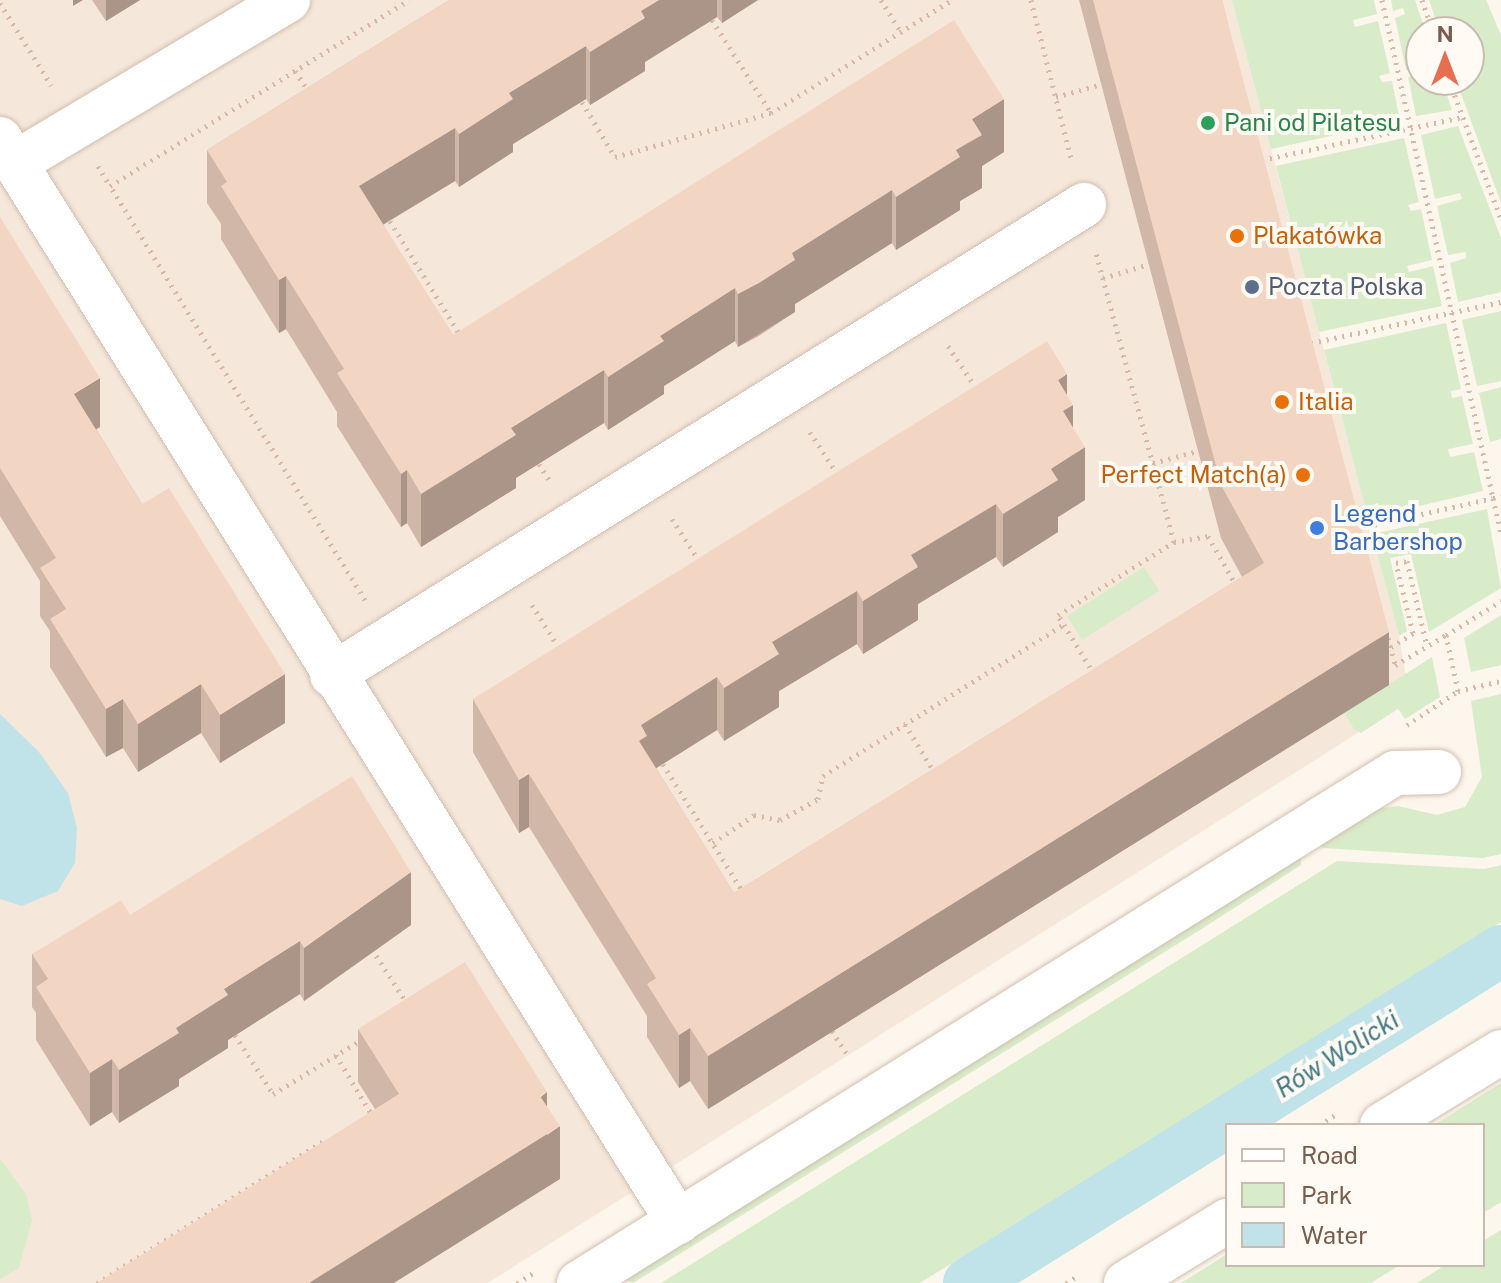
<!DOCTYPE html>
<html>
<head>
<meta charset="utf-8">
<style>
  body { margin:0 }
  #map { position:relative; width:1501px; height:1283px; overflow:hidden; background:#fdf6ec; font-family:"Public Sans",sans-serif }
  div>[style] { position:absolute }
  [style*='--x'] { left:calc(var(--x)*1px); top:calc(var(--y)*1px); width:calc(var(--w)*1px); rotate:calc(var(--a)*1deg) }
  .residential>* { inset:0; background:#f5e8da }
  .green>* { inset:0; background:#d8ecc9 }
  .water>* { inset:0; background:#bfe3e8 }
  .canal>* { height:52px; margin:-26px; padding:0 26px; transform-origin:26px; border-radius:26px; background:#bfe3e8 }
  .path>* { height:5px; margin-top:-2.5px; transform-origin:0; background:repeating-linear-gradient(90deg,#d9b8a5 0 2px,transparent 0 8px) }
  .roads { filter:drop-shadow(0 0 2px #d1beb0) drop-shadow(0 0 2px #d1beb0) }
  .minor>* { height:44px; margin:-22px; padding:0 22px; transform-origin:22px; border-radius:22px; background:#fff }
  .wall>* { inset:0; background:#d1b7a8 }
  .shaded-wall>* { inset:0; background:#aa9588 }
  .building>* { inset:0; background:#f3d5c3 }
  .dots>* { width:22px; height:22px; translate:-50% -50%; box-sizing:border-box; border:4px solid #fffaf3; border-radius:50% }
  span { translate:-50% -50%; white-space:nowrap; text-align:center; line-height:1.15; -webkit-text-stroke:8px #fffaf3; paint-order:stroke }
  .leisure-label { font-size:24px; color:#27864d }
  .left { translate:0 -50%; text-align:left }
  .food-label { font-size:24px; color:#c56008 }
  .right { translate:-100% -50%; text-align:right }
  .service-label { font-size:24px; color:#4e5e75 }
  .shop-label { font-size:24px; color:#366cbe }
  .water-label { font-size:26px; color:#437c86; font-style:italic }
  .legend { position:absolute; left:1225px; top:1123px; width:260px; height:144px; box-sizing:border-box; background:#fffaf3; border:2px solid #cabbb1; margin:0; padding:10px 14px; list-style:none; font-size:24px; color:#7a5c4d }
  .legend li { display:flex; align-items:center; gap:16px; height:40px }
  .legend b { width:40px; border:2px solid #cabbb1 }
  .north { position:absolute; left:1405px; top:16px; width:80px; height:80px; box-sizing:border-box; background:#fffaf3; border:2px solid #cabbb1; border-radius:50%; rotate:0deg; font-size:22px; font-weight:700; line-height:32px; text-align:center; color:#7a5c4d }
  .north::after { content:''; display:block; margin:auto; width:28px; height:36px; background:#e76f51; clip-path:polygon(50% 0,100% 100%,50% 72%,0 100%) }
</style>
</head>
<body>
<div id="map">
  <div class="residential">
    <i style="clip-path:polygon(0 0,1232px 0,1399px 636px,1410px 700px,488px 1283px,0 1283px)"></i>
  </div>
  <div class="green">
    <i style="clip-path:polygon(1232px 0,1374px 0,1377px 14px,1353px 20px,1355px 27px,1378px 21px,1390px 73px,1379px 76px,1382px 82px,1392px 81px,1400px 121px,1271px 149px)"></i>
    <i style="clip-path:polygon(1391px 0,1415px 0,1426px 32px,1421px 32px,1421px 67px,1406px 70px,1395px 18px,1405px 14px,1403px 8px,1393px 11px)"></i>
    <i style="clip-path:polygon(1429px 0,1486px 0,1501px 35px,1501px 203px,1456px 80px,1469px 80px,1469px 32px,1440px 32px)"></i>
    <i style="clip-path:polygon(1421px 74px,1421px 80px,1442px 80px,1452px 110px,1416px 116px,1408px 77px)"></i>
    <i style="clip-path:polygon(1458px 126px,1501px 238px,1501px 292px,1458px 302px,1450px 263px,1466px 258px,1466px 252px,1448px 255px,1437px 206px,1462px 199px,1460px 193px,1435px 199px,1421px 135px)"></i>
    <i style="clip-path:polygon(1404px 138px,1419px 202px,1408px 205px,1411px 211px,1421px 209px,1432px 260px,1407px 266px,1409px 272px,1433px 266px,1442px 306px,1319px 332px,1276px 166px)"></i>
    <i style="clip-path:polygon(1501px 311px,1501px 381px,1477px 386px,1462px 320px)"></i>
    <i style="clip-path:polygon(1446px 323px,1461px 389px,1451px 391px,1452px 398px,1462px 396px,1473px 444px,1448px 449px,1450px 457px,1474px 452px,1483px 491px,1368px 518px,1324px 350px)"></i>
    <i style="clip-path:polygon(1501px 387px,1501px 439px,1490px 442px,1479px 393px)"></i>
    <i style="clip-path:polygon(1487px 509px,1501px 588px,1429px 632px,1411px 554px,1390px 558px,1407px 631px,1399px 636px,1372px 534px)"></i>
    <i style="clip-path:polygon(1144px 567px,1159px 591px,1082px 640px,1067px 616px)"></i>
    <i style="clip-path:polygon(1501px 615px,1501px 665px,1471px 672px,1464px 638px)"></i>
    <i style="clip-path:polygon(1432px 657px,1440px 697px,1405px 719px,1398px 709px,1361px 733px,1354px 729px,1344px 713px)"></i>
    <i style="clip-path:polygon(1501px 694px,1501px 854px,1483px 858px,1323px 848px,1319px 842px,1376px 809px,1398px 806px,1437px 815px,1465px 807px,1482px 777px,1471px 701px)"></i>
    <i style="clip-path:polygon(1301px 853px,1301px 865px,1200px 930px,633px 1283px,625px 1279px)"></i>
    <i style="clip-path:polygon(1337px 861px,1484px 869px,1501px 865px,1501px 922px,920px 1283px,661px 1283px)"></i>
    <i style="clip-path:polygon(1501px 1083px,1501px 1202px,1483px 1213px,1483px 1125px,1434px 1125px)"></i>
    <i style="clip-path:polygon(0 1159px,26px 1194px,32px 1220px,19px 1268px,0 1279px)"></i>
    <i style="clip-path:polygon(1501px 1230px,1501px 1283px,1417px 1283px,1445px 1265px,1483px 1265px,1483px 1241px)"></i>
    <i style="clip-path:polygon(1227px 1254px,1227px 1265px,1400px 1265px,1371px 1283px,1181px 1283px)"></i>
  </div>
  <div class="water">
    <i style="clip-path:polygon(0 714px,39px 752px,68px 793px,77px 828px,75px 863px,58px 891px,22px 906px,0 899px)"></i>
  </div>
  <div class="canal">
    <i style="--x:969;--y:1283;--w:627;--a:-31.97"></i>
  </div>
  <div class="path">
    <i style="--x:881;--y:0;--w:38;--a:58"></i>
    <i style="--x:1031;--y:0;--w:167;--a:75.8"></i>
    <i style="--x:1382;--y:0;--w:510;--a:77.43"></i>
    <i style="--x:1493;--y:498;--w:8;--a:-14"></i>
    <i style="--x:1422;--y:0;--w:34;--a:71"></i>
    <i style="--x:0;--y:3;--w:97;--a:58.1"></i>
    <i style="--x:712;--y:20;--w:110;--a:57.6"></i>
    <i style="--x:295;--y:71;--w:25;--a:56"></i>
    <i style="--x:1449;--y:80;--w:148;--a:69.5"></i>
    <i style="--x:1056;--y:97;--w:48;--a:-15.8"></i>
    <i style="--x:582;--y:102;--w:64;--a:59"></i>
    <i style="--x:615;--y:157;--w:162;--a:-15.8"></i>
    <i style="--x:771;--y:113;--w:213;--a:-32"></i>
    <i style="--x:1262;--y:160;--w:205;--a:-12.1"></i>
    <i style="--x:98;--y:166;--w:23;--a:59"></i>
    <i style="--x:390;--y:221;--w:134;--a:58.4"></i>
    <i style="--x:1103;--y:278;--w:48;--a:-16.9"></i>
    <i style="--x:1311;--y:343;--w:194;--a:-12.2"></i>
    <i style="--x:948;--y:346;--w:54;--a:56.3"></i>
    <i style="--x:810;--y:432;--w:54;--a:57.2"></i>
    <i style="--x:1153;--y:463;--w:47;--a:-14.9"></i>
    <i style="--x:539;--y:464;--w:22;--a:58"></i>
    <i style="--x:672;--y:519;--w:54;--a:57.2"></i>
    <i style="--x:1359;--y:528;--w:137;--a:-12.6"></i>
    <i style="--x:1493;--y:498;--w:35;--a:77"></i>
    <i style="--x:1174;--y:542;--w:35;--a:-10"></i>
    <i style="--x:1208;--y:536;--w:56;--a:60.3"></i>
    <i style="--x:365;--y:600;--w:486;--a:-121.6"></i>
    <i style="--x:110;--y:186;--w:352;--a:-31.9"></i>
    <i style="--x:532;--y:605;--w:54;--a:57.8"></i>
    <i style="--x:1388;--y:638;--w:28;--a:75"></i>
    <i style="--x:1395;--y:665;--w:59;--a:-30.5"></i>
    <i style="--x:1391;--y:647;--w:26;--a:-32"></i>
    <i style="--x:1413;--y:633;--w:72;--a:-103.7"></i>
    <i style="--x:1396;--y:563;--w:11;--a:-10"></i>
    <i style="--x:1407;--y:561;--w:87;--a:76.8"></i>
    <i style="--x:1094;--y:674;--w:69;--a:-121.4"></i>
    <i style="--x:1058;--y:615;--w:137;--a:-32.2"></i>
    <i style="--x:1174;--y:542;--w:299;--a:-105.1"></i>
    <i style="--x:1458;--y:691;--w:57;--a:-102.1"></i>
    <i style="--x:1446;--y:635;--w:65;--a:-31.7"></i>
    <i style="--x:905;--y:724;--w:60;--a:58.7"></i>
    <i style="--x:1407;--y:725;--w:61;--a:-33.7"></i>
    <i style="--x:1458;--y:691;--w:44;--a:-13.1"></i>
    <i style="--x:663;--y:764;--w:151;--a:58"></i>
    <i style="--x:713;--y:843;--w:50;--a:-34.3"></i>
    <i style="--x:754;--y:815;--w:26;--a:11"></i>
    <i style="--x:780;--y:820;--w:43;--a:-28.9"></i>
    <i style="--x:818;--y:799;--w:24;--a:-78"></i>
    <i style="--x:823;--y:776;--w:285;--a:-32.2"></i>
    <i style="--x:372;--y:949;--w:63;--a:57.3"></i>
    <i style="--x:832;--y:1031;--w:30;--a:57"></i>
    <i style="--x:235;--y:1035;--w:70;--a:57.2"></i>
    <i style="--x:273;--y:1094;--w:103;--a:-31.5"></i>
    <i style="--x:336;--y:1055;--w:70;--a:59"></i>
    <i style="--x:1319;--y:1125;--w:19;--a:-32"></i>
    <i style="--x:97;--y:1283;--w:266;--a:-32.1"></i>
    <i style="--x:517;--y:1283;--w:19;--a:-32"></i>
    <i style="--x:1066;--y:1283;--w:15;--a:-32"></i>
  </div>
  <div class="roads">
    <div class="minor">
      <i style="--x:0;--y:139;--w:1278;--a:57.95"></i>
      <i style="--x:15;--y:163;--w:318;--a:-30.8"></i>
      <i style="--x:332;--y:675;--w:887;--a:-32.01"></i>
      <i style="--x:1382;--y:1125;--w:140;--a:-31.5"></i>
      <i style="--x:579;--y:1283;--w:962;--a:-32.01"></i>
      <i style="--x:1395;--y:773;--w:44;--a:-1.3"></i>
      <i style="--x:1126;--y:1283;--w:119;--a:-31.5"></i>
    </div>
  </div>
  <div class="wall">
    <i style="clip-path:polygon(92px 0,140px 0,106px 21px)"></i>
    <i style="clip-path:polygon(449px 0,758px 0,722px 23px,717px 17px,645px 62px,645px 71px,590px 105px,586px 99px,513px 144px,513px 152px,459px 187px,455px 181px,383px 225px,453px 335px,1004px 152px,982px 166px,982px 188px,960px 201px,960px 210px,896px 250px,892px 243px,795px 304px,795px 312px,759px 336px,738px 347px,735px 341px,664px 386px,664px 394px,608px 430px,604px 423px,516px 478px,516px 488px,421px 547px,407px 523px,401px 527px,337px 426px,337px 412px,286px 329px,279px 333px,221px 239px,221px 224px,207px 203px,207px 150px)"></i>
    <i style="clip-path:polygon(1079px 0,1222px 0,1389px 685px,708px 1109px,690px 1081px,679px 1088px,647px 1037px,647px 1016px,529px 827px,519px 833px,473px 752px,473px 699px,1067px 396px,1085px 500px,1058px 517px,1058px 532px,1003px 567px,996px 557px,918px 604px,918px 620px,863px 654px,857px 644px,779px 691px,779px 707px,724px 741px,717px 730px,656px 768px,734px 893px,1242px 577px,1221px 538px)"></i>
    <i style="clip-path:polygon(0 217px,100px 427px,96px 429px,142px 504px,285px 723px,220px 763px,201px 733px,138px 772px,123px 748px,106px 757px,50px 667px,50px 631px,40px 616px,40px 581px,0 516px)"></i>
    <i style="clip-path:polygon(130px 915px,411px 925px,304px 1001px,300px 994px,228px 1040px,228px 1048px,179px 1079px,179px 1086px,119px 1123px,112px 1112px,90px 1126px,36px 1040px,36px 1013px,32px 1007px,32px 954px)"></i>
    <i style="clip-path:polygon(358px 1029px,560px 1179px,375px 1109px,358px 1082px)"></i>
  </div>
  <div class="shaded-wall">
    <i style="clip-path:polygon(73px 0,83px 0,73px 6px)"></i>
    <i style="clip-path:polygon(106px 0,140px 0,106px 21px)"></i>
    <i style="clip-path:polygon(659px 0,717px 0,717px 17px,645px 62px,645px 71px,590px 105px,590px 52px,641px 11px)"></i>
    <i style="clip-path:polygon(722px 0,758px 0,722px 23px)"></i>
    <i style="clip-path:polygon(586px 46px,586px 99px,513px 144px,513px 152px,459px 187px,459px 134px,509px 93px)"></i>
    <i style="clip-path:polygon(1004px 99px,1004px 152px,982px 166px,982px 188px,960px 201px,960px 210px,896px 250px,896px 197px,956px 150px,972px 119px)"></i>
    <i style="clip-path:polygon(455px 128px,455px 181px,359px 239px,359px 186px)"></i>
    <i style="clip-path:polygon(892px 190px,892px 243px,795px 304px,795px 312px,738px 347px,738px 294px,792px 253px)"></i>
    <i style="clip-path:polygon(286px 276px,286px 329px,279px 333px,279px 280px)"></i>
    <i style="clip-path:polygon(735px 288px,735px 341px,664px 386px,664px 394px,608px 430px,608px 377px,660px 336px)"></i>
    <i style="clip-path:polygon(604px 370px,604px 423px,516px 478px,516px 488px,421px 547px,421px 494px,511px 428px)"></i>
    <i style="clip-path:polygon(1067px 374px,1067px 408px,1073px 405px,1073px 455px,1085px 447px,1085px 500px,1058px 517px,1058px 532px,1003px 567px,1003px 514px,1051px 469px,1058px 380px)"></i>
    <i style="clip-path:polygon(100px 378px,100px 427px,74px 443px,74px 394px)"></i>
    <i style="clip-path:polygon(407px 470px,407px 523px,401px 527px,401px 474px)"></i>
    <i style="clip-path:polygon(996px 504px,996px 557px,918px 604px,918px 620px,863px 654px,863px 601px,911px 555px)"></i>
    <i style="clip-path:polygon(857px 591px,857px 644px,779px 691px,779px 707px,724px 741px,724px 688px,772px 642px)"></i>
    <i style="clip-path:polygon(1389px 632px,1389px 685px,708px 1109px,708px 1056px)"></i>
    <i style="clip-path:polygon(285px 674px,285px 723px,220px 763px,220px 715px)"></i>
    <i style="clip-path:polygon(717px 677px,717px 730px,647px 774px,639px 741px,641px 725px)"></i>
    <i style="clip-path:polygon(201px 684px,201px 733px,138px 772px,138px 724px)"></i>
    <i style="clip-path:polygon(123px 699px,123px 748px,106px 757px,106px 709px)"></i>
    <i style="clip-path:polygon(529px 774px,529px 827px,519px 833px,519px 780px)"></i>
    <i style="clip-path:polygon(411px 872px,411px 925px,304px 1001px,304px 948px)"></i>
    <i style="clip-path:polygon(300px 941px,300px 994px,228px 1040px,228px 1048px,179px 1079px,179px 1086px,119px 1123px,119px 1070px,176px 1028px,224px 989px)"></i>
    <i style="clip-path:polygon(690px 1028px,690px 1081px,679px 1088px,679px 1035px)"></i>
    <i style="clip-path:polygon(112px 1059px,112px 1112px,90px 1126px,90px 1073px)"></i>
    <i style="clip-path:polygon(547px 1092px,547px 1135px,560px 1126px,560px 1179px,394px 1283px,309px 1283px)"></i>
  </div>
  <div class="building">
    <i style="clip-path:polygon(449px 0,659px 0,641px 11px,645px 18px,590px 52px,586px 46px,509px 93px,513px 99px,459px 134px,455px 128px,359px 186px,453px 335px,954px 20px,1004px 99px,972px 119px,982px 135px,956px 150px,960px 157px,896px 197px,892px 190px,792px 253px,795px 260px,759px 283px,738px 294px,735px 288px,660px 336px,664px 341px,608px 377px,604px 370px,511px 428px,516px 435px,421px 494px,407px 470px,401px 474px,337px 373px,344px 369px,286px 276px,279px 280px,221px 186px,227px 182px,207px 150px)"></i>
    <i style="clip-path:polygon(1093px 0,1222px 0,1389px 632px,708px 1056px,690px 1028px,679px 1035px,647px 984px,656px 978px,529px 774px,519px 780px,473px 699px,1047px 341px,1067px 374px,1058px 380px,1073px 405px,1063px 411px,1085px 447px,1051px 469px,1058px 480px,1003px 514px,996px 504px,911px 555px,918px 567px,863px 601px,857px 591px,772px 642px,779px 654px,724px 688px,717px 677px,641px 725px,647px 736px,639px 741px,734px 893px,1264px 563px,1221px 485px)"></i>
    <i style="clip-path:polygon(0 217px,100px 378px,74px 394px,142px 504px,169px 488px,285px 674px,220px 715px,201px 684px,138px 724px,123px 699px,106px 709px,50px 619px,66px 609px,40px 568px,56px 558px,0 468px)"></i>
    <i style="clip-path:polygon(352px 776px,411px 872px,304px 948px,300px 941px,224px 989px,228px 995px,176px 1028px,179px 1033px,119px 1070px,112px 1059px,90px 1073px,36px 987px,48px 979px,32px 954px,121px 900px,130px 915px)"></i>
    <i style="clip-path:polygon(465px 962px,547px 1092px,540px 1096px,560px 1126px,309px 1283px,97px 1283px,399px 1094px,358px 1029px)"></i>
  </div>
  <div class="dots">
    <i style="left:1208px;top:123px;background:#2e9e5b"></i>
    <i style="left:1237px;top:236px;background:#e8710a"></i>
    <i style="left:1252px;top:287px;background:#5c6f8a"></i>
    <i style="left:1282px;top:402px;background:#e8710a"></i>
    <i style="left:1303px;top:475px;background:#e8710a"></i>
    <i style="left:1317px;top:528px;background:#3f7fe0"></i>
  </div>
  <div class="leisure-label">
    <span class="left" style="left:1224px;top:123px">Pani od Pilatesu</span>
  </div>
  <div class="food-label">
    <span class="left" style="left:1253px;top:236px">Plakatówka</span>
    <span class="left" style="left:1298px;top:402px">Italia</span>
    <span class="right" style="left:1287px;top:475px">Perfect Match(a)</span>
  </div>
  <div class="service-label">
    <span class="left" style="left:1268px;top:287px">Poczta Polska</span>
  </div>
  <div class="shop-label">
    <span class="left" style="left:1333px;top:528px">Legend<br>Barbershop</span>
  </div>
  <div class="water-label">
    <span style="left:1337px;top:1054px;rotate:-32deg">Rów Wolicki</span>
  </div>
  <ul class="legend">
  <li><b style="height:10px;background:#fff"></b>Road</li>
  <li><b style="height:22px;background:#d8ecc9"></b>Park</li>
  <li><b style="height:22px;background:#bfe3e8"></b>Water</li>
  </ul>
  <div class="north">N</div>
</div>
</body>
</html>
